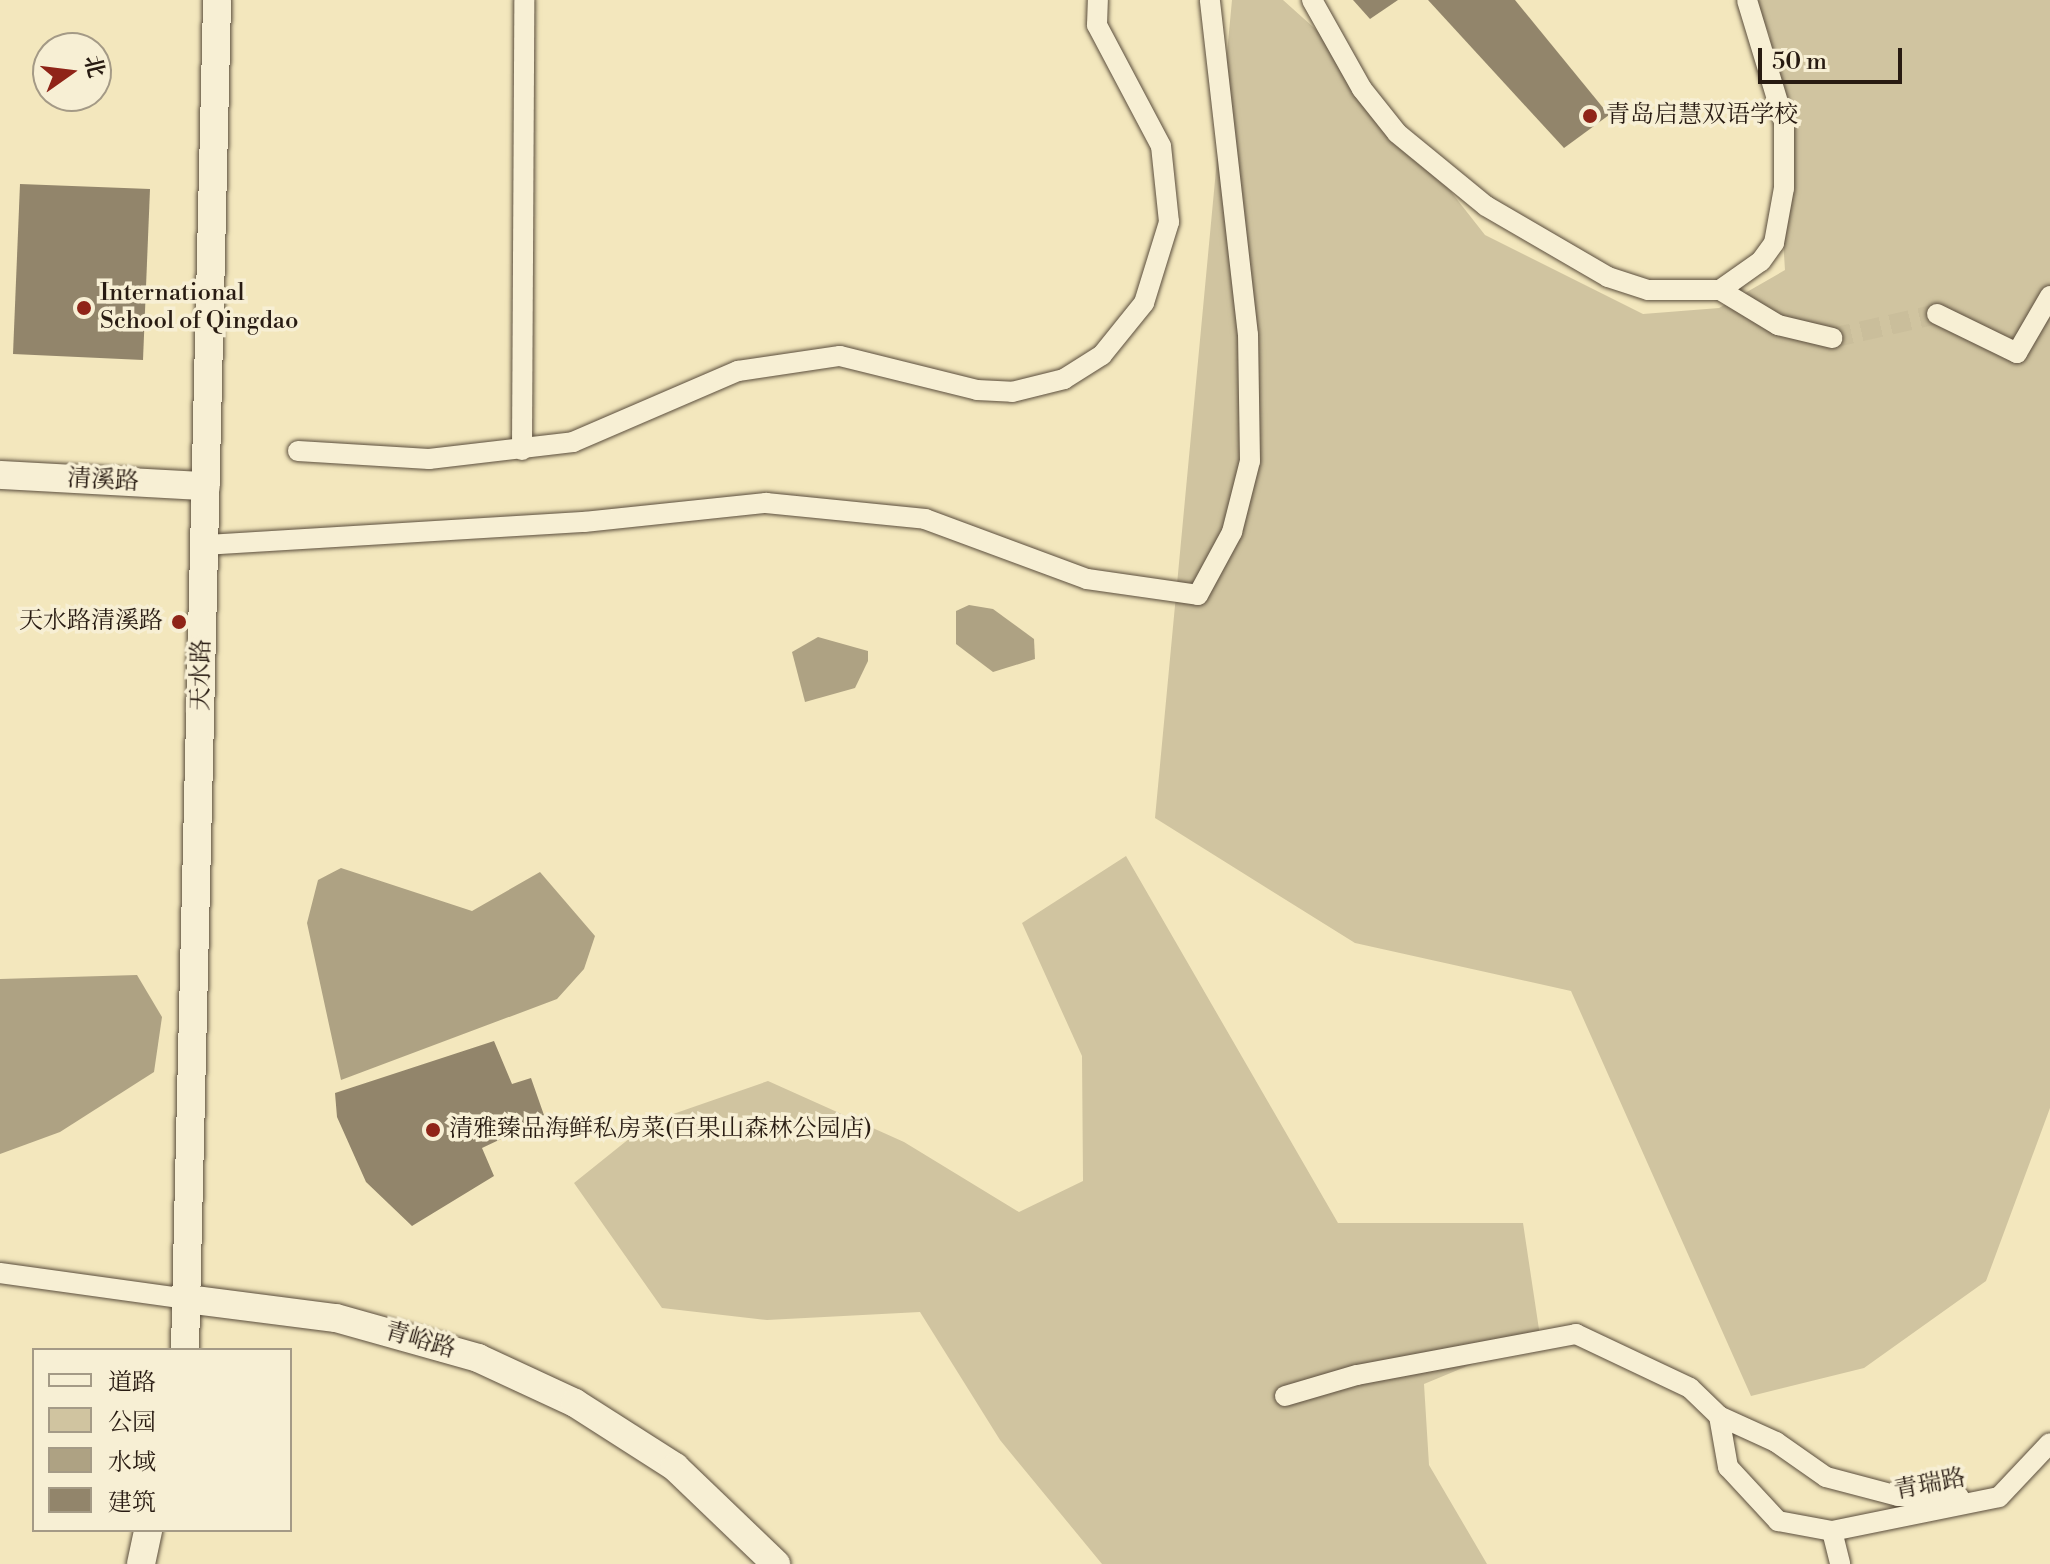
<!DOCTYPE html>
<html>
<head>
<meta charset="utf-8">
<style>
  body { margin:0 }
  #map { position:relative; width:2050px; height:1564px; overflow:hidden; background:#f3e7bd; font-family:"Libre Bodoni","Noto Serif SC",serif }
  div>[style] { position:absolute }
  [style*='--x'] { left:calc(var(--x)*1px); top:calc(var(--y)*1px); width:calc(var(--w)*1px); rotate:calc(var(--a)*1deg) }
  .green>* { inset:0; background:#d0c4a0 }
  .water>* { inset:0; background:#aea283 }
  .building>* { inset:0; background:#92856b }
  .street-tunnel>* { height:20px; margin-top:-10px; transform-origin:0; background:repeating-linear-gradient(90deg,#cabe9b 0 20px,transparent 0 30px) }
  .roads { filter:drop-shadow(0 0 2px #5b4e3d) drop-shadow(0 0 2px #5b4e3d) }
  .street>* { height:20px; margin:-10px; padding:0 10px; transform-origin:10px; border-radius:10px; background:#f7efd4 }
  .secondary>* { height:28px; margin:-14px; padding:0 14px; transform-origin:14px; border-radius:14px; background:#f7efd4 }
  .dots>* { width:22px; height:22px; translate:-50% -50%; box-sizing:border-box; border:4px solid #f7efd4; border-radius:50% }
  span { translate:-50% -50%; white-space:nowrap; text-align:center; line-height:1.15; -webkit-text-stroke:7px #f7efd4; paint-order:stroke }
  .poi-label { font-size:24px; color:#281b12 }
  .left { translate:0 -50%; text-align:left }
  .right { translate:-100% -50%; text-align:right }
  .street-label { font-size:24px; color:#281b12 }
  .legend { position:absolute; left:32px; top:1348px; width:260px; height:184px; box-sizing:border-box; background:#f7efd4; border:2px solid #a49a86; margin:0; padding:10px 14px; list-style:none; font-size:24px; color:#281b12 }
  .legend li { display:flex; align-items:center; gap:16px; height:40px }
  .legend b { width:40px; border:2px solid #a49a86 }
  .north { position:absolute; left:32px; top:32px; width:80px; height:80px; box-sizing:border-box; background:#f7efd4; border:2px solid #a49a86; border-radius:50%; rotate:76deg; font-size:22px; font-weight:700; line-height:32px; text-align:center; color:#281b12 }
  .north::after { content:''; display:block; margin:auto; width:28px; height:36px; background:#8f2418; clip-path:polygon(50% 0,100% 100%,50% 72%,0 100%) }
  .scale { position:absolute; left:1758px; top:48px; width:144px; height:36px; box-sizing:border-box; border:4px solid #281b12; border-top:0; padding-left:10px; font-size:24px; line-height:28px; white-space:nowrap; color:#281b12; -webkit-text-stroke:6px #f7efd4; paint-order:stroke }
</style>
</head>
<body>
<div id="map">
  <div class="green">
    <i style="clip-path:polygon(1232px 0,1283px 0,1341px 52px,1485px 235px,1643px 314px,1719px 308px,1785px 270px,1770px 36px,1755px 0,2050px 0,2050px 1108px,1986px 1281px,1864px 1368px,1751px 1396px,1571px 991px,1355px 943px,1155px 818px)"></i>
    <i style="clip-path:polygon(1126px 856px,1338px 1223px,1523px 1223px,1540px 1336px,1424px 1384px,1429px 1465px,1487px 1564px,1102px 1564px,1000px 1440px,920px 1312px,767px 1320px,662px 1308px,574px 1183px,650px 1122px,768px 1081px,904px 1142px,1019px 1212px,1083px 1181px,1082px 1056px,1022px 923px)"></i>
  </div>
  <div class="water">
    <i style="clip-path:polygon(969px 605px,993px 609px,1034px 639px,1035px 659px,993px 672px,956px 644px,956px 611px)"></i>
    <i style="clip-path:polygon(818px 637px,868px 651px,868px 661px,855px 688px,805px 702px,792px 652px)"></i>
    <i style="clip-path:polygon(341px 868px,472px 911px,540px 872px,595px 936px,584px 969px,557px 999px,341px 1080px,307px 923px,318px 880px)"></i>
    <i style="clip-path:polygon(137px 975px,162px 1017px,154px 1072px,60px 1132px,0 1154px,0 979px)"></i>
  </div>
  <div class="building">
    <i style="clip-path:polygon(1353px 0,1398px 0,1370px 19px)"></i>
    <i style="clip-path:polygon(1428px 0,1515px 0,1609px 115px,1564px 148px)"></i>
    <i style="clip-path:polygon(20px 184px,150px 189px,143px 360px,13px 354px)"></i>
    <i style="clip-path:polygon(494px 1041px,512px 1084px,531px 1078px,545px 1118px,482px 1148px,494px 1176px,412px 1226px,366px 1182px,337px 1117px,335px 1093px)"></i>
  </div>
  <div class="street-tunnel">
    <i style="--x:1832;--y:338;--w:108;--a:-12.9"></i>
  </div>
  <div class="roads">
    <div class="street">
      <i style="--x:1312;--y:0;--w:102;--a:60.7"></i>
      <i style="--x:1362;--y:89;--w:56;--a:51.5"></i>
      <i style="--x:1397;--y:133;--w:115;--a:39.4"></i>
      <i style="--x:1486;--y:206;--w:141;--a:30.2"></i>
      <i style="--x:1608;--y:277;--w:42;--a:18"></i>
      <i style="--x:1648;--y:290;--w:72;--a:0"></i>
      <i style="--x:1720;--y:290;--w:50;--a:-35.3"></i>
      <i style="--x:1761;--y:261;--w:22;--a:-54"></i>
      <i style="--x:1774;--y:243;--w:56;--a:-79.7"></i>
      <i style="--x:1784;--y:188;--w:66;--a:-90"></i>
      <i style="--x:1784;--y:122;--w:127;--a:-106.9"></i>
      <i style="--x:1720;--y:290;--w:68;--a:31.1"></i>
      <i style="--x:1778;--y:325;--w:56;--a:13.5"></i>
      <i style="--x:1937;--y:314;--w:89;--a:26"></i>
      <i style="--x:2017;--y:353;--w:66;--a:-59.9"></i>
      <i style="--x:522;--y:450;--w:450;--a:-89.7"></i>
      <i style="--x:298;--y:451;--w:131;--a:3.5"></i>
      <i style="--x:429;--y:459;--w:145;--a:-6.7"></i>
      <i style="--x:573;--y:442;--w:180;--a:-23.3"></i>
      <i style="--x:738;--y:371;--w:103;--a:-8.4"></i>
      <i style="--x:840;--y:356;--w:141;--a:13.9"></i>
      <i style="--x:977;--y:390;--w:35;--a:3"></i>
      <i style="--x:1012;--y:392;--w:54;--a:-14"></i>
      <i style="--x:1064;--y:379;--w:45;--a:-32.3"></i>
      <i style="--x:1102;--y:355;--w:67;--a:-51.1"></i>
      <i style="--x:1144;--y:303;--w:85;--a:-72.8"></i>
      <i style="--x:1169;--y:222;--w:76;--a:-96"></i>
      <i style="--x:1161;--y:146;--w:137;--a:-117.9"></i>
      <i style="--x:1097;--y:25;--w:25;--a:-88"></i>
      <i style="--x:205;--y:545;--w:380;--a:-3.5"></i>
      <i style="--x:584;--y:522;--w:183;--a:-6"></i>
      <i style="--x:766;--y:503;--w:160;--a:5.7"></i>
      <i style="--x:925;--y:519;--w:173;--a:20.3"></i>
      <i style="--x:1087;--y:579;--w:112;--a:8.2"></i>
      <i style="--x:1198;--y:595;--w:72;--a:-61.6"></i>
      <i style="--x:1232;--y:532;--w:73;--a:-75.8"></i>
      <i style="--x:1250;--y:461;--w:126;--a:-90.9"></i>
      <i style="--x:1248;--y:335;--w:337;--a:-96.5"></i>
      <i style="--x:0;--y:1273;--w:189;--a:7.9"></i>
      <i style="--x:1285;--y:1396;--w:75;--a:-16.3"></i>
      <i style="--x:1357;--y:1375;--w:223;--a:-10.6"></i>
      <i style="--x:1576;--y:1334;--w:126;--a:25.3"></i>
      <i style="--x:1690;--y:1388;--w:40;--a:44"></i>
      <i style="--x:1719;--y:1416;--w:52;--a:80"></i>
      <i style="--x:1728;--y:1467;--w:74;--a:47.2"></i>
      <i style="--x:1778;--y:1521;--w:55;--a:10.5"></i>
      <i style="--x:1832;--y:1531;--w:170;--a:-11.5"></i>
      <i style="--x:1999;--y:1497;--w:74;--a:-46.6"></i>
      <i style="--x:1719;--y:1416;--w:63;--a:24.5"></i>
      <i style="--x:1776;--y:1442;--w:61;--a:35"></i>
      <i style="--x:1826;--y:1477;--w:74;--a:14.8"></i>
      <i style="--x:1898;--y:1496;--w:61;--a:0.9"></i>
      <i style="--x:1832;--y:1531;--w:34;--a:76"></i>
    </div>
    <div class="secondary">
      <i style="--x:0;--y:475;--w:206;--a:3.1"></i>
      <i style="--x:187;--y:1299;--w:150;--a:7.3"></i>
      <i style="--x:336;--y:1318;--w:148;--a:15.7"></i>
      <i style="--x:478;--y:1358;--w:107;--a:24.9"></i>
      <i style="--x:575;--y:1403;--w:119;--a:32.6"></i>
      <i style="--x:675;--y:1467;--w:140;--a:43.8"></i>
      <i style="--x:185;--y:1350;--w:1350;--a:-88.64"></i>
      <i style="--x:141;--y:1564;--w:35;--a:-78"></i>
    </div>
  </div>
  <div class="dots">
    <i style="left:1590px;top:116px;background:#8f2418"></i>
    <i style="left:84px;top:308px;background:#8f2418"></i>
    <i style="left:179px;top:622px;background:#8f2418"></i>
    <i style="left:433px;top:1130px;background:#8f2418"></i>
  </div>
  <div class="poi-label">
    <span class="left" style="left:1606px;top:116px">青岛启慧双语学校</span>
    <span class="left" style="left:100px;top:308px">International<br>School of Qingdao</span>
    <span class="right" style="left:163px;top:622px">天水路清溪路</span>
    <span class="left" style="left:449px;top:1130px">清雅臻品海鲜私房菜(百果山森林公园店)</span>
  </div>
  <div class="street-label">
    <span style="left:103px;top:481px;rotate:3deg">清溪路</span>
    <span style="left:202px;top:675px;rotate:-89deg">天水路</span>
    <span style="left:420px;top:1341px;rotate:16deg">青峪路</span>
    <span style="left:1930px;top:1485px;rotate:-11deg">青瑞路</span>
  </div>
  <ul class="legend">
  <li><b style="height:10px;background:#f7efd4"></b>道路</li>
  <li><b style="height:22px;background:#d0c4a0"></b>公园</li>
  <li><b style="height:22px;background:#aea283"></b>水域</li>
  <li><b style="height:22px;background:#92856b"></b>建筑</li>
  </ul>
  <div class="north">北</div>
  <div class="scale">50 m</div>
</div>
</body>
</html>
